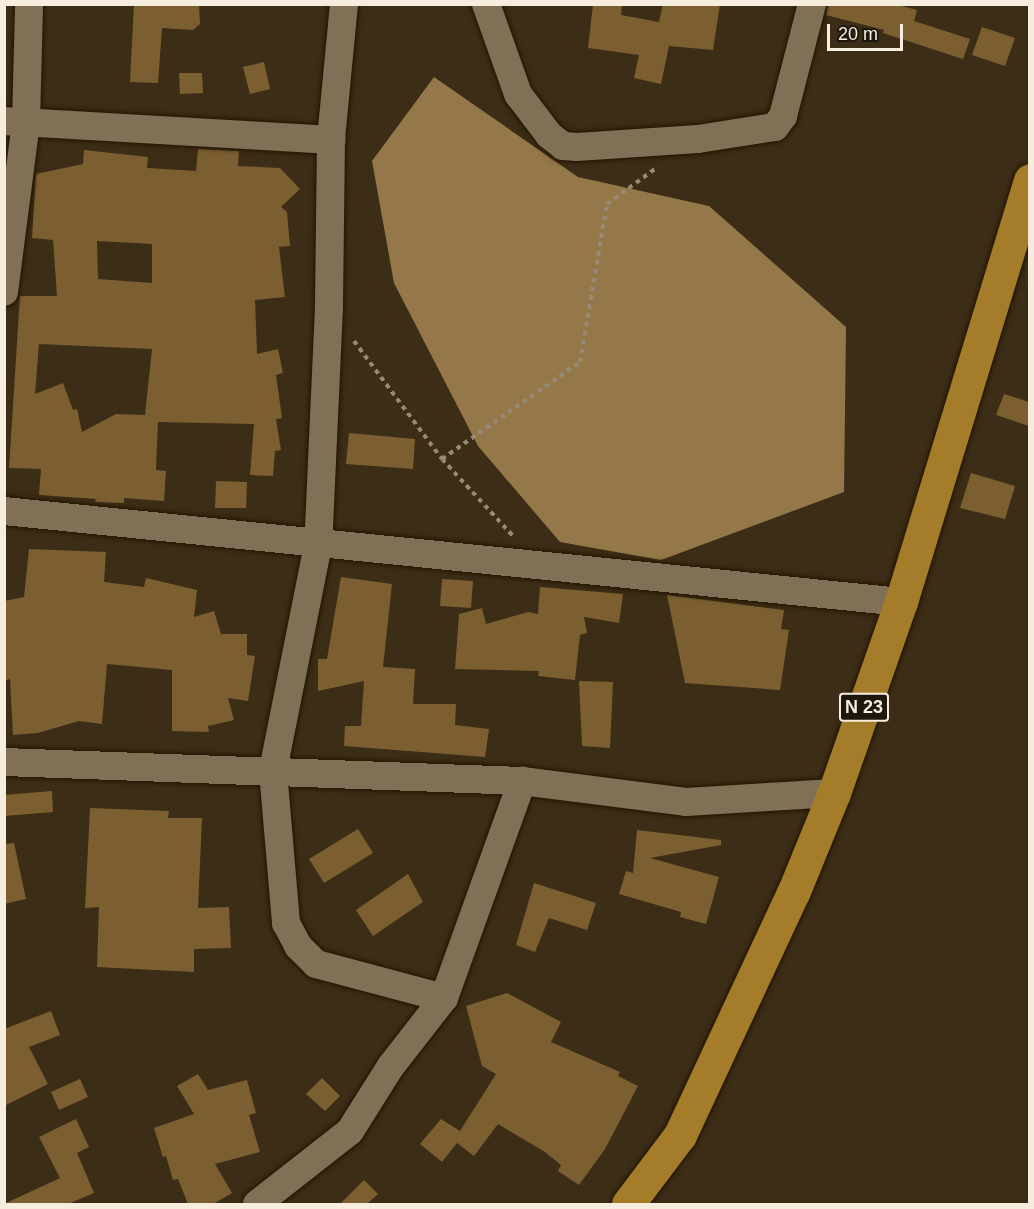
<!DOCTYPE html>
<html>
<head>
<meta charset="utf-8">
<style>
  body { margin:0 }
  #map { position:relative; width:1034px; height:1209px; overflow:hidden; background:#3c2d16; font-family:Helvetica,sans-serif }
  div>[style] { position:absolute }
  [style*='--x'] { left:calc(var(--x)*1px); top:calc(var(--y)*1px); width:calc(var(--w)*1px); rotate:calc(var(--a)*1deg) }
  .water>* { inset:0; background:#957849 }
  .building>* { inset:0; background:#7b5f31 }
  .path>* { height:4px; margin-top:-2px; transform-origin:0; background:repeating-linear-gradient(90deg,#968a78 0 4.5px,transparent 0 9px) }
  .roads { filter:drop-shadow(0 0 2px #221500) drop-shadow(0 0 2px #221500) }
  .minor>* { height:28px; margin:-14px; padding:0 14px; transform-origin:14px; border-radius:14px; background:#807056 }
  .major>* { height:33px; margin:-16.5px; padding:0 16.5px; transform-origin:16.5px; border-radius:16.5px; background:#a57d2a }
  span { translate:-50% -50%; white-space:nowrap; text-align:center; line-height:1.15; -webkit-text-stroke:6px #1d170d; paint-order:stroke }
  .shield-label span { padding:2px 4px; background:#1d170d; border:2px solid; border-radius:4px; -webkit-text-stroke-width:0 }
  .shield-label { font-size:18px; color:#f6eddf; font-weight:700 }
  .frame { position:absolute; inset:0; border:6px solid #f6eddf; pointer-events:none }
  .scale { position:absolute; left:827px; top:24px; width:76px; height:27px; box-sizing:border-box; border:3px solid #f6eddf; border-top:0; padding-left:8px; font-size:18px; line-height:21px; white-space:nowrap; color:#f6eddf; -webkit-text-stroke:4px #1d170d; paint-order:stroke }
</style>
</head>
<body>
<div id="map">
  <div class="water">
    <i style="clip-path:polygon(434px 77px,578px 177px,709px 206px,846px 327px,844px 492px,661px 560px,560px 542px,478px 446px,394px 283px,372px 161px)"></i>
  </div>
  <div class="building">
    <i style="clip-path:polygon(134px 4px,199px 4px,200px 24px,193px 30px,162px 28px,158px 83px,130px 82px)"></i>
    <i style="clip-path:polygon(593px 4px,622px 4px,621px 15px,659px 22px,663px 4px,720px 4px,713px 50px,669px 46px,661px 84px,634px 78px,639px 55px,588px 48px)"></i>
    <i style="clip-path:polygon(828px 4px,894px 4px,917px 10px,914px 21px,970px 39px,963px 59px,883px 33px,884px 30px,826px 15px)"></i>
    <i style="clip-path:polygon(982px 27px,1015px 38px,1005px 66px,972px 55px)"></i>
    <i style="clip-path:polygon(264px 62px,270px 89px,250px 94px,243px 67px)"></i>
    <i style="clip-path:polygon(179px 73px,202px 73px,203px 93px,180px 94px)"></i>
    <i style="clip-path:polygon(evenodd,198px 149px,239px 151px,238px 166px,280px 168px,300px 189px,281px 207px,287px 212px,290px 246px,279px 247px,285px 297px,255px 300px,257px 354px,278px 349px,283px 373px,276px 375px,282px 418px,276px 419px,281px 450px,275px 451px,273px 476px,250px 475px,254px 424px,158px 422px,156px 470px,166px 471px,164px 501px,124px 498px,124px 503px,95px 502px,96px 499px,39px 495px,41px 469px,9px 468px,20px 296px,57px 296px,53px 240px,32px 238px,36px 174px,83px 164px,84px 150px,148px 157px,147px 168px,196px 171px,198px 149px,97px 241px,152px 244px,152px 283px,98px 279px,97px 241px,198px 149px,39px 344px,152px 349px,145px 415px,116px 414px,82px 432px,77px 409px,73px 410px,63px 383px,35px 394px,39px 344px)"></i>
    <i style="clip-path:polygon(1004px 394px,1029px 402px,1029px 426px,996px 415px)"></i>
    <i style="clip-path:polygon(349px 433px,415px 439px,413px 469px,346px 464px)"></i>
    <i style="clip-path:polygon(971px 473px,1015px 486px,1005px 519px,960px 508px)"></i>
    <i style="clip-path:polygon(216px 481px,247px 482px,246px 508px,215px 508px)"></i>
    <i style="clip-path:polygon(29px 549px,106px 552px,104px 582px,144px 587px,146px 578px,197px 590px,194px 617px,214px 611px,221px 634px,247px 634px,247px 655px,255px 656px,248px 701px,228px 698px,234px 720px,208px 726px,209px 732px,172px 731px,172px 670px,107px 664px,102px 724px,79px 721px,38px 733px,13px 735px,10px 679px,4px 681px,4px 601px,24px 597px)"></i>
    <i style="clip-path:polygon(341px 577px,392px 584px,383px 667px,415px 669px,413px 704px,456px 704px,455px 725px,489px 729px,485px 757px,344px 746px,345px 726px,361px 726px,364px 681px,318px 691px,318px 659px,327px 659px)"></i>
    <i style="clip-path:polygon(442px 579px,473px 581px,471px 608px,440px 606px)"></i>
    <i style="clip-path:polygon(540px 587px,623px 594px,619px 623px,584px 617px,587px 633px,580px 635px,575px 680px,538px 676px,539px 671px,455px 669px,459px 614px,482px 608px,486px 624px,528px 612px,538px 614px)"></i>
    <i style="clip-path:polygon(667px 595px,784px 610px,781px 629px,789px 630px,780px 690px,685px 683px)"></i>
    <i style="clip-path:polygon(579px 681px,613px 682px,610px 748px,582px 746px)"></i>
    <i style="clip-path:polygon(52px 791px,53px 812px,4px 816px,4px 795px)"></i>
    <i style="clip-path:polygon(90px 808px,169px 811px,168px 818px,202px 818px,198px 908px,229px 907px,231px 948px,194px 949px,194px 972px,97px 967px,99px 907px,85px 908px)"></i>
    <i style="clip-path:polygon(358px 829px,373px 853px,324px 883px,309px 859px)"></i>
    <i style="clip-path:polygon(637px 830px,721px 840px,721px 845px,650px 858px,719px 877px,706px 924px,680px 917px,681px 912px,619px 894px,626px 871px,633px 873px)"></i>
    <i style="clip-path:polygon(14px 843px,26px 899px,4px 904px,4px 844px)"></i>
    <i style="clip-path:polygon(408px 874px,423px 902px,373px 936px,356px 910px)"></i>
    <i style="clip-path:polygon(534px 883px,596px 903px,587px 930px,549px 918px,535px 952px,516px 945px)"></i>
    <i style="clip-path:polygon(507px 993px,561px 1022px,551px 1042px,620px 1072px,618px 1076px,638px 1086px,605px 1149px,579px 1185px,558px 1171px,561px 1165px,545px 1152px,498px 1124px,474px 1156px,457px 1143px,442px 1162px,420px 1144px,441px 1119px,460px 1131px,496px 1074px,482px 1066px,466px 1006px)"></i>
    <i style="clip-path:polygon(51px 1011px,60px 1035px,29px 1047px,48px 1084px,4px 1106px,4px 1029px)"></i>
    <i style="clip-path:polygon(198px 1074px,208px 1090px,247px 1080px,256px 1113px,249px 1115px,260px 1152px,215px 1164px,232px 1193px,213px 1204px,188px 1204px,178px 1179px,173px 1180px,166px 1156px,163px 1157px,154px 1128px,194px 1114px,177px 1086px)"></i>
    <i style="clip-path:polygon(322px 1078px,340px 1096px,325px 1111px,306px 1094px)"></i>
    <i style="clip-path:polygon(80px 1079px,88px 1097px,59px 1110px,51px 1092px)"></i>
    <i style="clip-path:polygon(76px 1119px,89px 1147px,77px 1153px,94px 1193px,68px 1204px,4px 1204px,60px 1178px,39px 1137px)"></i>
    <i style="clip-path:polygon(364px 1180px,378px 1194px,367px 1204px,340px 1204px)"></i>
  </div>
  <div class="path">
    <i style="--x:354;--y:341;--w:147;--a:53.3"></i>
    <i style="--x:442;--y:459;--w:169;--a:-35.1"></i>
    <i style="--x:580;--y:362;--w:160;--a:-80.3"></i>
    <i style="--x:607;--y:204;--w:59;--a:-36.1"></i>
    <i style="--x:442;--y:459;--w:105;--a:47.3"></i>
  </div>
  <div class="roads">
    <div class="minor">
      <i style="--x:344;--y:4;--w:137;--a:95.5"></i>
      <i style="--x:331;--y:140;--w:167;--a:90.7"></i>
      <i style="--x:329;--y:307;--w:238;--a:92.6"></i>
      <i style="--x:318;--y:545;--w:230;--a:101.3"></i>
      <i style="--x:273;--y:771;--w:153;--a:85.1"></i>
      <i style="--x:286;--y:923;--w:26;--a:62"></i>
      <i style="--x:298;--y:946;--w:25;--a:45"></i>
      <i style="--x:316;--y:964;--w:132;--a:14.9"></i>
      <i style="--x:486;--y:4;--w:96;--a:70.4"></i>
      <i style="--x:518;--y:94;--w:51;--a:52.9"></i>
      <i style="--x:549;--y:135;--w:18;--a:38"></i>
      <i style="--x:563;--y:146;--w:14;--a:4"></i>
      <i style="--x:577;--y:147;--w:121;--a:-3.8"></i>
      <i style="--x:698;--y:139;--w:78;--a:-8.9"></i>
      <i style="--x:775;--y:127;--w:14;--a:-54"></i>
      <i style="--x:783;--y:116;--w:116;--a:-75.5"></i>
      <i style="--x:4;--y:121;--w:328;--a:3.3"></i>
      <i style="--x:4;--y:292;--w:171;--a:-82.6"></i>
      <i style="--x:26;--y:122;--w:118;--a:-88.5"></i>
      <i style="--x:4;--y:511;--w:902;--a:5.79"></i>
      <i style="--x:4;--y:762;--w:518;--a:2.1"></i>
      <i style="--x:522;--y:781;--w:165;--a:7.3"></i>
      <i style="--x:686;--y:802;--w:148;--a:-3.5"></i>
      <i style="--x:257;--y:1204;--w:118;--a:-38.1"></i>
      <i style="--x:350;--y:1131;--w:77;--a:-57.8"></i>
      <i style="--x:391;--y:1066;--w:86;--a:-52.1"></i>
      <i style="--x:444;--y:998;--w:231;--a:-70.2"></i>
    </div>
    <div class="major">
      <i style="--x:628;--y:1204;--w:86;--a:-53"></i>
      <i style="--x:680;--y:1135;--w:269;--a:-65"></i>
      <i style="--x:794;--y:891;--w:106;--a:-67.8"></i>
      <i style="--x:834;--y:793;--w:202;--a:-70.7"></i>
      <i style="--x:901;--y:602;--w:441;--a:-73"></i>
    </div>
  </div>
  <div class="shield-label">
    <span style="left:864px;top:707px">N 23</span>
  </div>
  <div class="frame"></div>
  <div class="scale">20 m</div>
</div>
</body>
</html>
